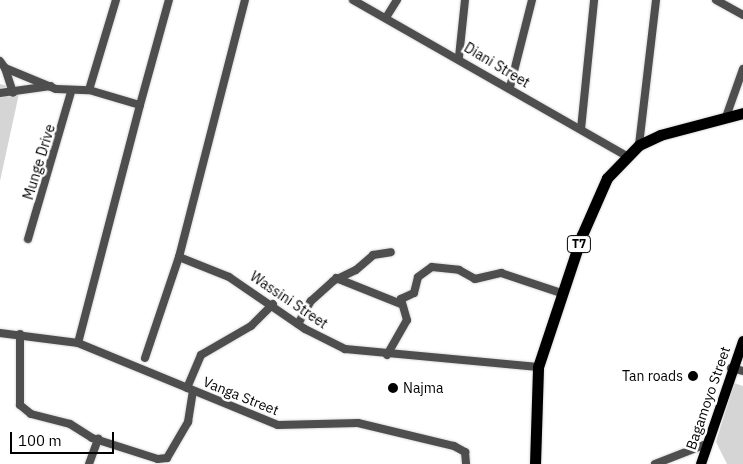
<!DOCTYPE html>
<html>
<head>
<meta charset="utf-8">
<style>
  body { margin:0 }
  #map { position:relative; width:743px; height:464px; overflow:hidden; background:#fff; font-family:"IBM Plex Sans",sans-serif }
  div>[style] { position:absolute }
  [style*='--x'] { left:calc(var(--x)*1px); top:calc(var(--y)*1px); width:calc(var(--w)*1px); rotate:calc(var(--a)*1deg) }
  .green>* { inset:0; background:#d5d5d5 }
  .roads { filter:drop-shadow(0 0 1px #dbdbdb) drop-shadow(0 0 1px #dbdbdb) }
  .minor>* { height:8px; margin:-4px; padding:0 4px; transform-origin:4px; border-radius:4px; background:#4e4e4e }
  .major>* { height:10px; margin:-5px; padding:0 5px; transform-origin:5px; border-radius:5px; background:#000 }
  .highway>* { height:11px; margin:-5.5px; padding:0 5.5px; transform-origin:5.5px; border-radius:5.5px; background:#000 }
  .dots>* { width:14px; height:14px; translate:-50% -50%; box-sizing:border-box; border:2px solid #fff; border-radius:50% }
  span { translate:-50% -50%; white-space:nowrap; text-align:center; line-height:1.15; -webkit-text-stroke:5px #fff; paint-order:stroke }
  .shield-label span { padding:1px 4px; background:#fff; border:1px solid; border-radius:4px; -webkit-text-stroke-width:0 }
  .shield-label { font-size:12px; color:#000; font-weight:700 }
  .street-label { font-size:14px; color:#000 }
  .poi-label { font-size:14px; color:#000 }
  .right { translate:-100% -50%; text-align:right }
  .left { translate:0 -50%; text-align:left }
  .scale { position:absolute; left:10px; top:432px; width:104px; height:22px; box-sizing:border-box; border:2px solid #000; border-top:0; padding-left:6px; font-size:15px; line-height:18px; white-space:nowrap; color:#000; -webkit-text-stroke:4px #fff; paint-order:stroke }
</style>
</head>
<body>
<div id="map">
  <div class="green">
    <i style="clip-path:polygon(0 84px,20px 89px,0 181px)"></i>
    <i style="clip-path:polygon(734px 383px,743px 386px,743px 464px,727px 464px,716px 442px)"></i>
  </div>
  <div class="roads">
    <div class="minor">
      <i style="--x:353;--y:0;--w:315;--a:29.7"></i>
      <i style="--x:716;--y:0;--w:31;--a:29"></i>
      <i style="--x:387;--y:16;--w:19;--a:-58"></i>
      <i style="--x:459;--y:57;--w:57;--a:-84"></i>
      <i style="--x:0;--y:61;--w:9;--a:54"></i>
      <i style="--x:5;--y:68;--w:55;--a:22.4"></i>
      <i style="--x:56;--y:89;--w:33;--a:2"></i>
      <i style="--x:89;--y:90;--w:94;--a:-73.3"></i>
      <i style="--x:5;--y:68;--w:26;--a:72"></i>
      <i style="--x:510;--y:87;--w:90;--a:-75.8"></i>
      <i style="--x:89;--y:90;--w:53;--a:16.4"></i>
      <i style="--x:140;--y:105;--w:109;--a:-74.6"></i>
      <i style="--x:0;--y:93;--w:51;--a:-7.8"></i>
      <i style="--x:726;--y:117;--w:51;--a:-70.5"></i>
      <i style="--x:581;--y:129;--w:130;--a:-84.2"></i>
      <i style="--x:639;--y:145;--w:146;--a:-83.3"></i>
      <i style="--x:28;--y:239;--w:153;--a:-73.7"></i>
      <i style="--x:179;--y:257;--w:54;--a:21.8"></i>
      <i style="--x:229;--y:277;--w:92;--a:34.4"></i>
      <i style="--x:305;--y:329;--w:45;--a:26.6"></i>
      <i style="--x:345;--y:349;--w:194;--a:5.3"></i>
      <i style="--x:336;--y:278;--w:70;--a:21.8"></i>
      <i style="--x:298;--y:324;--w:26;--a:-61"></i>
      <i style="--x:311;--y:301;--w:30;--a:-42"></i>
      <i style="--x:333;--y:281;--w:25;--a:-26"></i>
      <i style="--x:356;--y:270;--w:23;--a:-41"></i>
      <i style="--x:373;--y:255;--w:18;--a:-9"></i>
      <i style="--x:0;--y:333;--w:79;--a:7.3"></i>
      <i style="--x:78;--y:343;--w:216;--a:22.3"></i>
      <i style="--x:278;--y:425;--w:80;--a:-1.4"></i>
      <i style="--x:358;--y:423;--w:99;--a:13.5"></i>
      <i style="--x:454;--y:446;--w:13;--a:29"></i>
      <i style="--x:465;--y:452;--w:12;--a:85"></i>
      <i style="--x:20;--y:334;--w:71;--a:90"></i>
      <i style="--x:20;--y:405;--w:14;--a:39"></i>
      <i style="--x:31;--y:414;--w:40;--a:14.4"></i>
      <i style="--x:70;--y:424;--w:26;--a:32"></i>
      <i style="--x:92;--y:438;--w:69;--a:17.7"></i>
      <i style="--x:158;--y:459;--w:9;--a:-6"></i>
      <i style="--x:167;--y:458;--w:42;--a:-59.7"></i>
      <i style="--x:188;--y:422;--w:31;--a:-81"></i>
      <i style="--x:78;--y:343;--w:246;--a:-75.4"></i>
      <i style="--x:387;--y:355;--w:40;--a:-60.3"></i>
      <i style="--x:407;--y:320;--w:22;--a:-106"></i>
      <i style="--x:401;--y:299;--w:14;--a:-25"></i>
      <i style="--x:414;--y:293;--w:16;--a:-76"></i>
      <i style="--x:418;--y:277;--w:17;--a:-36"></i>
      <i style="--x:432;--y:267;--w:27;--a:6"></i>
      <i style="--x:459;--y:270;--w:18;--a:29"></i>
      <i style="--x:475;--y:279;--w:27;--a:-13"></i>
      <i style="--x:501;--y:273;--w:63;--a:18.4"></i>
      <i style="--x:145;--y:358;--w:107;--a:-71.4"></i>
      <i style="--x:179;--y:257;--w:265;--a:-75.6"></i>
      <i style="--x:731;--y:368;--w:12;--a:14"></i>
      <i style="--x:187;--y:388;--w:36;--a:-67"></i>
      <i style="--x:201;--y:355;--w:58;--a:-30.1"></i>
      <i style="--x:251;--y:326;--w:31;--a:-45"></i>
      <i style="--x:89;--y:464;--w:27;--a:-70"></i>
      <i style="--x:655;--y:464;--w:53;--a:-21.2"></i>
    </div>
    <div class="major">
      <i style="--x:701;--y:464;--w:130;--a:-71.1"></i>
    </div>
    <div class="highway">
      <i style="--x:535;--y:464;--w:97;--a:-88.2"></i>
      <i style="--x:538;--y:367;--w:139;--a:-71.6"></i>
      <i style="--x:582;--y:235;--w:62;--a:-66.3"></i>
      <i style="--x:607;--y:178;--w:46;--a:-45.9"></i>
      <i style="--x:639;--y:145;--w:23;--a:-25"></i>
      <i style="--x:660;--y:135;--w:86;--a:-14.8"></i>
    </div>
  </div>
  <div class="dots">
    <i style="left:693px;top:376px;background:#000"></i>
    <i style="left:393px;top:388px;background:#000"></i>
  </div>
  <div class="shield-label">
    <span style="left:579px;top:244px">T7</span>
  </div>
  <div class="street-label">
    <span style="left:497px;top:65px;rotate:31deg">Diani Street</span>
    <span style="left:39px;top:162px;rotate:-73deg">Munge Drive</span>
    <span style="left:289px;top:300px;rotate:34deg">Wassini Street</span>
    <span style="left:241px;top:396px;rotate:22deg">Vanga Street</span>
    <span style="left:708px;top:398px;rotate:-71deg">Bagamoyo Street</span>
  </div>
  <div class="poi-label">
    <span class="right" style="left:683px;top:376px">Tan roads</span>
    <span class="left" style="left:403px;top:388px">Najma</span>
  </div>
  <div class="scale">100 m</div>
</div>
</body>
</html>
